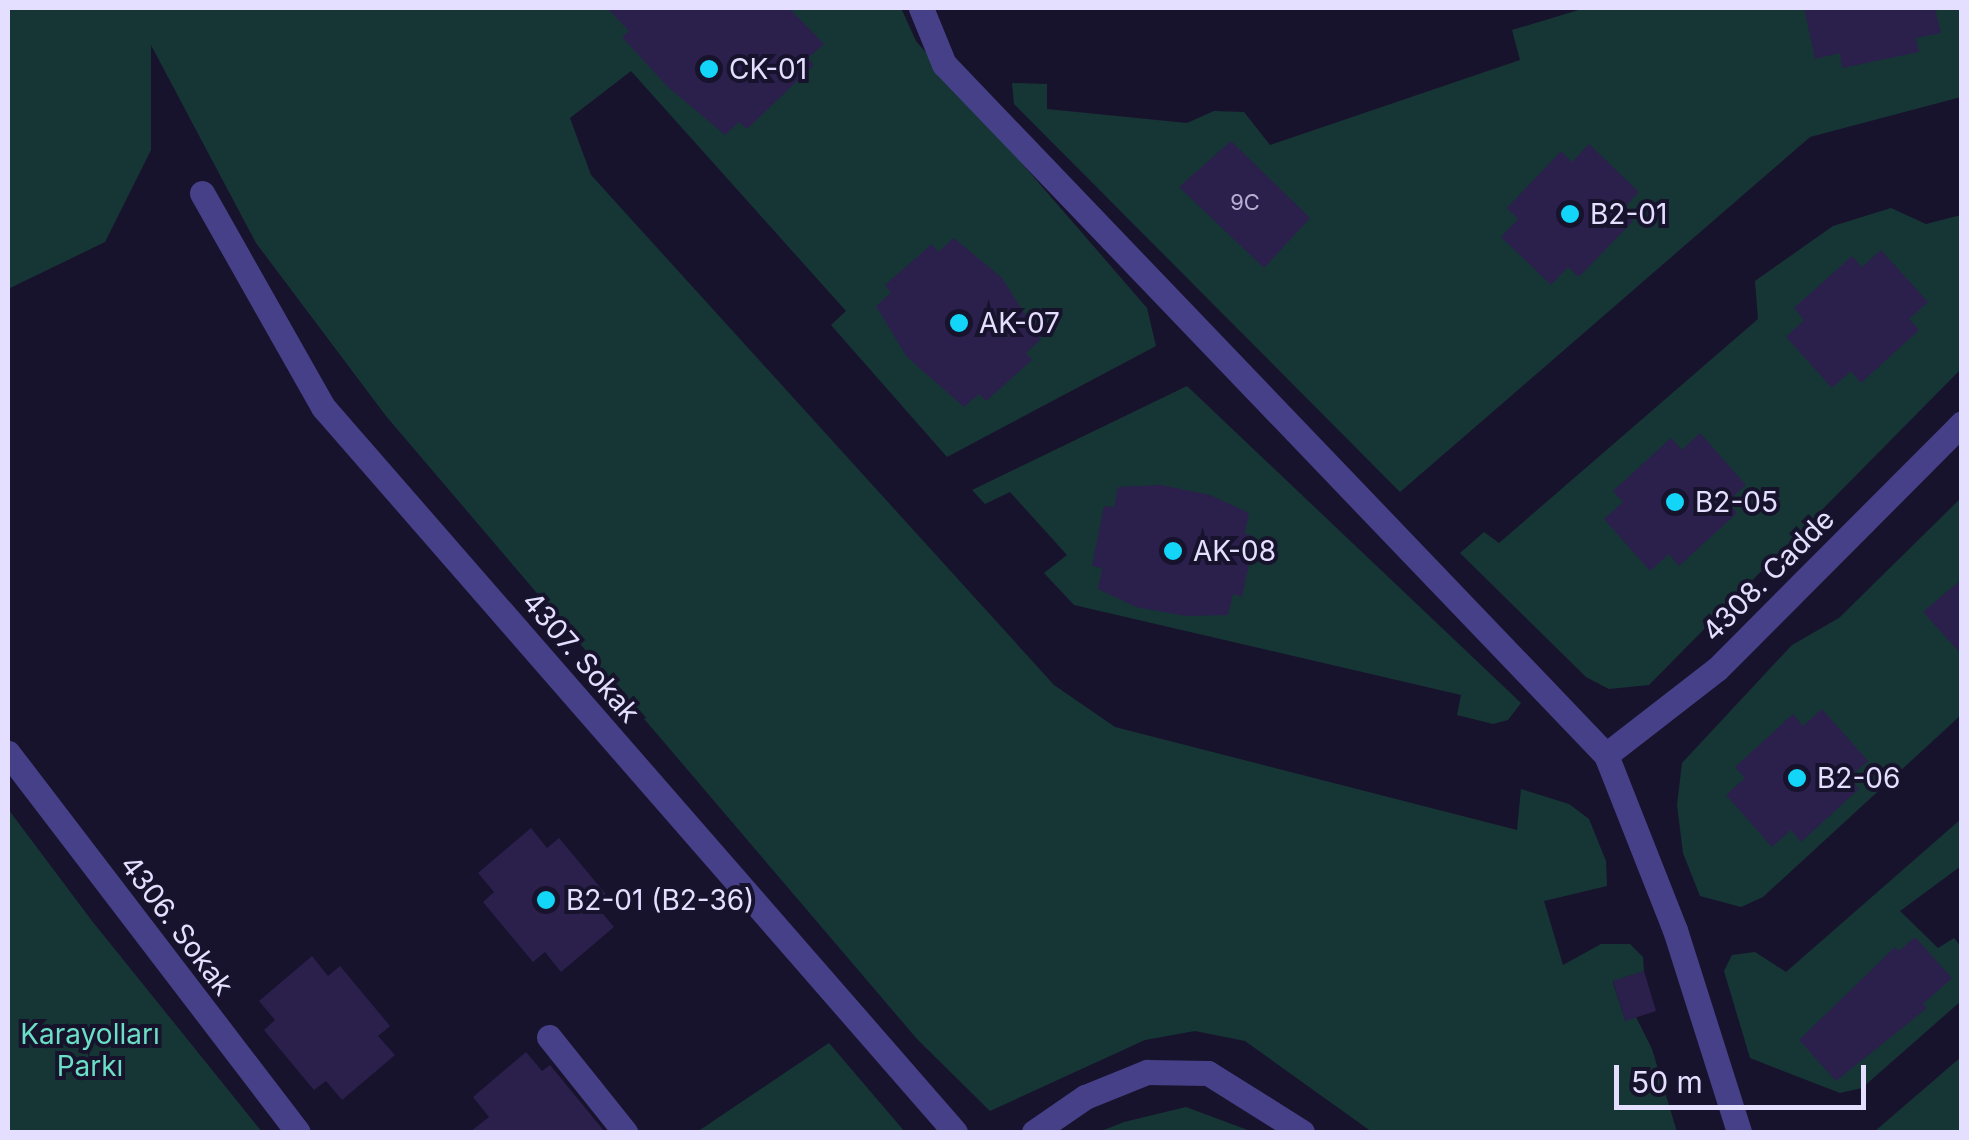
<!DOCTYPE html>
<html>
<head>
<meta charset="utf-8">
<style>
  body { margin:0 }
  #map { position:relative; width:1969px; height:1140px; overflow:hidden; background:#18132c; font-family:Inter,sans-serif }
  div>[style] { position:absolute }
  [style*='--x'] { left:calc(var(--x)*1px); top:calc(var(--y)*1px); width:calc(var(--w)*1px); rotate:calc(var(--a)*1deg) }
  .green>* { inset:0; background:#163636 }
  .building>* { inset:0; background:#2b1f4c }
  .minor>* { height:25px; margin:-12.5px; padding:0 12.5px; transform-origin:12.5px; border-radius:12.5px; background:#464089 }
  .dots>* { width:28px; height:28px; translate:-50% -50%; box-sizing:border-box; border:5px solid #18132c; border-radius:50% }
  span { translate:-50% -50%; white-space:nowrap; text-align:center; line-height:1.15; -webkit-text-stroke:8px #18132c; paint-order:stroke }
  .number-label { font-size:22px; color:#b6afd2 }
  .number-label span { -webkit-text-stroke-width:0 }
  .poi-label { font-size:28px; color:#e4dffe }
  .left { translate:0 -50%; text-align:left }
  .street-label { font-size:28px; color:#e4dffe }
  .park-label { font-size:28px; color:#6bdec6 }
  .frame { position:absolute; inset:0; border:10px solid #e4dffe; pointer-events:none }
  .scale { position:absolute; left:1614px; top:1065px; width:252px; height:45px; box-sizing:border-box; border:5px solid #e4dffe; border-top:0; padding-left:12px; font-size:30px; line-height:35px; white-space:nowrap; color:#e4dffe; -webkit-text-stroke:8px #18132c; paint-order:stroke }
</style>
</head>
<body>
<div id="map">
  <div class="green">
    <i style="clip-path:polygon(8px 8px,901px 8px,916px 41px,1147px 308px,1156px 346px,947px 457px,831px 325px,846px 311px,631px 71px,570px 118px,591px 175px,1054px 685px,1115px 727px,1517px 830px,1521px 789px,1569px 804px,1589px 819px,1606px 861px,1607px 886px,1544px 901px,1563px 965px,1601px 944px,1630px 944px,1643px 957px,1644px 971px,1613px 982px,1625px 1020px,1636px 1017px,1652px 1049px,1677px 1132px,1372px 1132px,1245px 1041px,1195px 1031px,1145px 1040px,990px 1111px,917px 1039px,386px 416px,256px 243px,151px 45px,151px 150px,105px 242px,8px 289px)"></i>
    <i style="clip-path:polygon(1585px 8px,1961px 8px,1961px 97px,1810px 137px,1400px 492px,1014px 104px,1012px 83px,1047px 84px,1047px 109px,1187px 123px,1214px 111px,1244px 112px,1270px 145px,1520px 60px,1512px 30px)"></i>
    <i style="clip-path:polygon(1891px 208px,1926px 224px,1961px 215px,1961px 369px,1649px 685px,1609px 689px,1586px 677px,1460px 553px,1484px 532px,1499px 543px,1758px 319px,1755px 281px,1833px 226px)"></i>
    <i style="clip-path:polygon(1187px 386px,1521px 703px,1508px 720px,1493px 724px,1457px 715px,1461px 695px,1074px 605px,1044px 573px,1067px 555px,1010px 492px,985px 504px,972px 490px)"></i>
    <i style="clip-path:polygon(1961px 498px,1961px 715px,1763px 897px,1741px 907px,1700px 896px,1683px 853px,1677px 805px,1682px 763px,1792px 645px,1839px 618px)"></i>
    <i style="clip-path:polygon(8px 809px,92px 921px,262px 1132px,8px 1132px)"></i>
    <i style="clip-path:polygon(1961px 819px,1961px 866px,1900px 911px,1938px 948px,1954px 938px,1961px 947px,1961px 1001px,1862px 1088px,1840px 1093px,1750px 1058px,1724px 971px,1732px 955px,1755px 952px,1786px 972px)"></i>
    <i style="clip-path:polygon(829px 1043px,905px 1132px,697px 1132px)"></i>
    <i style="clip-path:polygon(1961px 1057px,1961px 1132px,1874px 1132px)"></i>
    <i style="clip-path:polygon(1186px 1107px,1253px 1132px,1099px 1132px,1124px 1122px)"></i>
  </div>
  <div class="building">
    <i style="clip-path:polygon(607px 8px,789px 8px,824px 44px,808px 58px,814px 65px,747px 129px,739px 122px,725px 135px,667px 86px,622px 37px,629px 31px)"></i>
    <i style="clip-path:polygon(1804px 8px,1935px 8px,1941px 33px,1916px 38px,1919px 52px,1842px 68px,1840px 53px,1815px 59px)"></i>
    <i style="clip-path:polygon(1231px 141px,1310px 218px,1264px 268px,1179px 187px)"></i>
    <i style="clip-path:polygon(1589px 144px,1639px 192px,1622px 210px,1633px 221px,1579px 277px,1568px 267px,1551px 285px,1501px 237px,1518px 219px,1507px 208px,1561px 151px,1572px 162px)"></i>
    <i style="clip-path:polygon(954px 238px,1002px 278px,1041px 339px,1026px 353px,1032px 360px,986px 401px,979px 394px,964px 407px,907px 357px,876px 306px,891px 293px,885px 285px,932px 244px,938px 252px)"></i>
    <i style="clip-path:polygon(1881px 250px,1928px 302px,1909px 319px,1919px 330px,1861px 383px,1851px 371px,1832px 388px,1786px 337px,1804px 320px,1794px 308px,1852px 256px,1862px 267px)"></i>
    <i style="clip-path:polygon(1700px 433px,1746px 485px,1727px 502px,1737px 513px,1679px 566px,1669px 554px,1650px 571px,1604px 519px,1623px 502px,1613px 491px,1671px 438px,1682px 450px)"></i>
    <i style="clip-path:polygon(1161px 485px,1210px 495px,1249px 513px,1245px 534px,1254px 536px,1248px 569px,1242px 597px,1233px 594px,1228px 615px,1186px 616px,1136px 607px,1098px 589px,1102px 568px,1092px 566px,1104px 506px,1114px 507px,1118px 487px)"></i>
    <i style="clip-path:polygon(1962px 579px,1962px 655px,1923px 612px)"></i>
    <i style="clip-path:polygon(1822px 709px,1868px 761px,1849px 778px,1859px 789px,1801px 842px,1791px 830px,1772px 847px,1726px 795px,1745px 778px,1735px 767px,1793px 714px,1803px 726px)"></i>
    <i style="clip-path:polygon(531px 828px,547px 848px,559px 838px,609px 898px,598px 908px,614px 927px,561px 972px,545px 952px,533px 962px,483px 902px,494px 892px,478px 873px)"></i>
    <i style="clip-path:polygon(1915px 937px,1952px 978px,1923px 1004px,1927px 1008px,1836px 1081px,1799px 1040px,1895px 947px,1899px 951px)"></i>
    <i style="clip-path:polygon(312px 956px,328px 976px,340px 966px,390px 1026px,378px 1036px,395px 1055px,342px 1100px,326px 1081px,314px 1090px,264px 1030px,275px 1020px,259px 1001px)"></i>
    <i style="clip-path:polygon(1644px 971px,1656px 1011px,1625px 1021px,1613px 981px)"></i>
    <i style="clip-path:polygon(526px 1052px,542px 1071px,550px 1065px,605px 1132px,470px 1132px,489px 1117px,473px 1097px)"></i>
  </div>
  <div class="minor">
    <i style="--x:921;--y:8;--w:61;--a:67.7"></i>
    <i style="--x:944;--y:64;--w:957;--a:46.23"></i>
    <i style="--x:1606;--y:755;--w:188;--a:68.5"></i>
    <i style="--x:1675;--y:930;--w:212;--a:72.4"></i>
    <i style="--x:202;--y:193;--w:246;--a:60.5"></i>
    <i style="--x:323;--y:407;--w:962;--a:48.92"></i>
    <i style="--x:8;--y:753;--w:477;--a:52.6"></i>
    <i style="--x:1606;--y:755;--w:140;--a:-37.8"></i>
    <i style="--x:1717;--y:669;--w:347;--a:-45.1"></i>
    <i style="--x:549;--y:1037;--w:122;--a:51.3"></i>
    <i style="--x:1034;--y:1132;--w:62;--a:-34.5"></i>
    <i style="--x:1085;--y:1097;--w:67;--a:-22"></i>
    <i style="--x:1147;--y:1072;--w:61;--a:0.9"></i>
    <i style="--x:1208;--y:1073;--w:111;--a:32.1"></i>
  </div>
  <div class="dots">
    <i style="left:709px;top:69px;background:#12d5f7"></i>
    <i style="left:1570px;top:214px;background:#12d5f7"></i>
    <i style="left:959px;top:323px;background:#12d5f7"></i>
    <i style="left:1675px;top:502px;background:#12d5f7"></i>
    <i style="left:1173px;top:551px;background:#12d5f7"></i>
    <i style="left:1797px;top:778px;background:#12d5f7"></i>
    <i style="left:546px;top:900px;background:#12d5f7"></i>
  </div>
  <div class="number-label">
    <span style="left:1245px;top:203px">9C</span>
  </div>
  <div class="poi-label">
    <span class="left" style="left:729px;top:69px">CK-01</span>
    <span class="left" style="left:1590px;top:214px">B2-01</span>
    <span class="left" style="left:979px;top:323px">AK-07</span>
    <span class="left" style="left:1695px;top:502px">B2-05</span>
    <span class="left" style="left:1193px;top:551px">AK-08</span>
    <span class="left" style="left:1817px;top:778px">B2-06</span>
    <span class="left" style="left:566px;top:900px">B2-01 (B2-36)</span>
  </div>
  <div class="street-label">
    <span style="left:1768px;top:575px;rotate:-45deg">4308. Cadde</span>
    <span style="left:581px;top:657px;rotate:49deg">4307. Sokak</span>
    <span style="left:177px;top:925px;rotate:53deg">4306. Sokak</span>
  </div>
  <div class="park-label">
    <span style="left:90px;top:1050px">Karayolları<br>Parkı</span>
  </div>
  <div class="frame"></div>
  <div class="scale">50 m</div>
</div>
</body>
</html>
